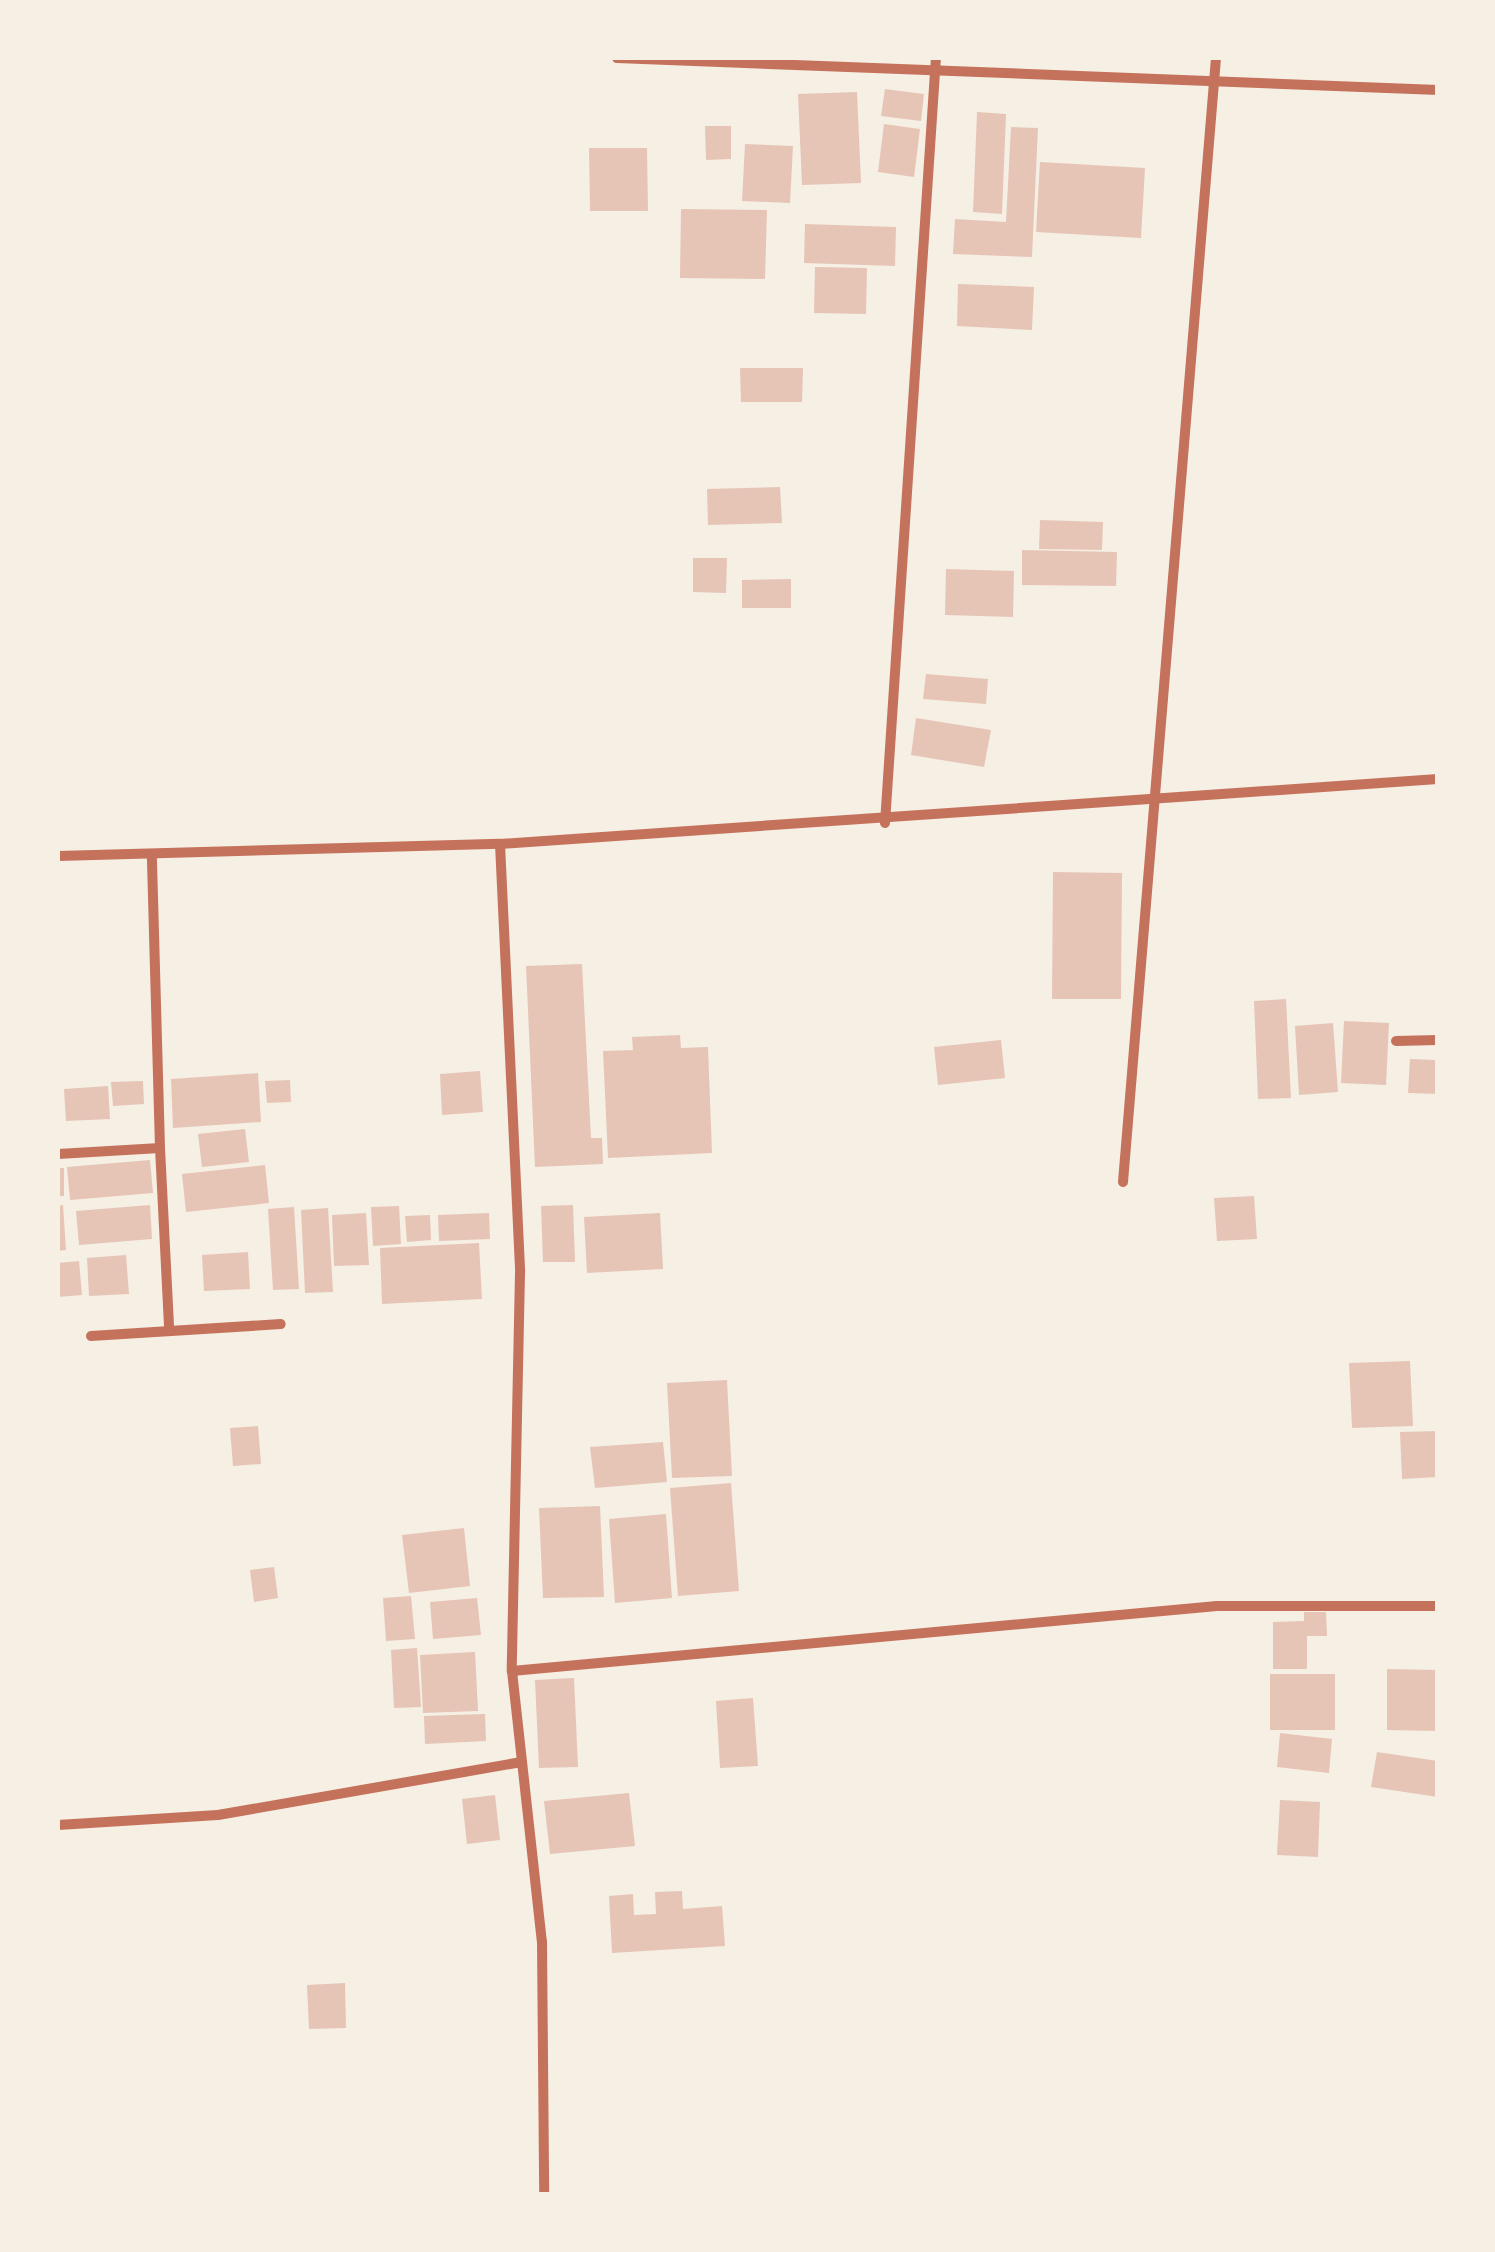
<!DOCTYPE html>
<html>
<head>
<meta charset="utf-8">
<style>
  body { margin:0 }
  #map { position:relative; width:1495px; height:2252px; overflow:hidden; background:#f6efe4; font-family:Mulish,sans-serif }
  div>[style] { position:absolute }
  [style*='--x'] { left:calc(var(--x)*1px); top:calc(var(--y)*1px); width:calc(var(--w)*1px); rotate:calc(var(--a)*1deg) }
  .building>* { inset:0; background:#e6c5b7 }
  .minor>* { height:10px; margin:-5px; padding:0 5px; transform-origin:5px; border-radius:5px; background:#c5725c }
  span { translate:-50% -50%; white-space:nowrap; text-align:center; line-height:1.15; -webkit-text-stroke:8px #f6efe4; paint-order:stroke }
  .frame { position:absolute; inset:0; border:60px solid #f6efe4; pointer-events:none }
</style>
</head>
<body>
<div id="map">
  <div class="building">
    <i style="clip-path:polygon(885px 89px,924px 94px,921px 121px,881px 116px)"></i>
    <i style="clip-path:polygon(857px 92px,861px 183px,802px 185px,798px 94px)"></i>
    <i style="clip-path:polygon(977px 112px,1006px 114px,1002px 214px,973px 212px)"></i>
    <i style="clip-path:polygon(884px 124px,920px 129px,914px 177px,878px 172px)"></i>
    <i style="clip-path:polygon(705px 126px,731px 126px,731px 159px,706px 160px)"></i>
    <i style="clip-path:polygon(1011px 127px,1038px 128px,1032px 257px,953px 254px,955px 219px,1006px 222px)"></i>
    <i style="clip-path:polygon(745px 144px,793px 146px,790px 203px,742px 201px)"></i>
    <i style="clip-path:polygon(589px 148px,647px 148px,648px 211px,590px 211px)"></i>
    <i style="clip-path:polygon(1040px 162px,1145px 168px,1141px 238px,1036px 232px)"></i>
    <i style="clip-path:polygon(681px 209px,767px 210px,765px 279px,680px 278px)"></i>
    <i style="clip-path:polygon(805px 224px,896px 227px,895px 266px,804px 263px)"></i>
    <i style="clip-path:polygon(815px 267px,867px 268px,866px 314px,814px 313px)"></i>
    <i style="clip-path:polygon(958px 284px,1034px 287px,1032px 330px,957px 326px)"></i>
    <i style="clip-path:polygon(740px 368px,803px 368px,802px 402px,741px 402px)"></i>
    <i style="clip-path:polygon(780px 487px,782px 523px,708px 525px,707px 489px)"></i>
    <i style="clip-path:polygon(1040px 520px,1103px 522px,1102px 550px,1039px 549px)"></i>
    <i style="clip-path:polygon(1022px 550px,1117px 552px,1116px 586px,1022px 585px)"></i>
    <i style="clip-path:polygon(693px 558px,727px 558px,726px 593px,693px 592px)"></i>
    <i style="clip-path:polygon(946px 569px,1014px 571px,1013px 617px,945px 615px)"></i>
    <i style="clip-path:polygon(791px 579px,791px 608px,742px 608px,742px 580px)"></i>
    <i style="clip-path:polygon(926px 674px,988px 679px,986px 704px,923px 699px)"></i>
    <i style="clip-path:polygon(916px 718px,991px 730px,984px 767px,911px 755px)"></i>
    <i style="clip-path:polygon(1053px 872px,1122px 873px,1121px 999px,1052px 999px)"></i>
    <i style="clip-path:polygon(582px 964px,591px 1138px,602px 1138px,603px 1164px,535px 1167px,526px 966px)"></i>
    <i style="clip-path:polygon(1286px 999px,1291px 1098px,1258px 1099px,1254px 1001px)"></i>
    <i style="clip-path:polygon(1344px 1021px,1389px 1023px,1386px 1085px,1341px 1083px)"></i>
    <i style="clip-path:polygon(1333px 1023px,1338px 1092px,1299px 1095px,1295px 1026px)"></i>
    <i style="clip-path:polygon(680px 1035px,681px 1048px,708px 1047px,712px 1153px,608px 1158px,603px 1051px,633px 1050px,632px 1037px)"></i>
    <i style="clip-path:polygon(1001px 1040px,1005px 1078px,938px 1085px,934px 1047px)"></i>
    <i style="clip-path:polygon(1410px 1059px,1438px 1060px,1438px 1094px,1408px 1093px)"></i>
    <i style="clip-path:polygon(480px 1071px,483px 1112px,442px 1115px,440px 1074px)"></i>
    <i style="clip-path:polygon(258px 1073px,261px 1122px,173px 1128px,171px 1079px)"></i>
    <i style="clip-path:polygon(290px 1080px,291px 1102px,267px 1103px,265px 1081px)"></i>
    <i style="clip-path:polygon(143px 1081px,144px 1104px,113px 1106px,111px 1082px)"></i>
    <i style="clip-path:polygon(108px 1086px,110px 1119px,66px 1121px,64px 1089px)"></i>
    <i style="clip-path:polygon(245px 1129px,249px 1162px,202px 1167px,198px 1134px)"></i>
    <i style="clip-path:polygon(150px 1160px,153px 1193px,70px 1200px,67px 1167px)"></i>
    <i style="clip-path:polygon(265px 1165px,269px 1203px,186px 1212px,182px 1174px)"></i>
    <i style="clip-path:polygon(58px 1168px,64px 1168px,64px 1196px,58px 1196px)"></i>
    <i style="clip-path:polygon(1254px 1196px,1257px 1239px,1217px 1241px,1214px 1198px)"></i>
    <i style="clip-path:polygon(63px 1205px,66px 1250px,58px 1251px,58px 1206px)"></i>
    <i style="clip-path:polygon(150px 1205px,152px 1239px,79px 1245px,76px 1211px)"></i>
    <i style="clip-path:polygon(573px 1205px,575px 1262px,543px 1262px,541px 1206px)"></i>
    <i style="clip-path:polygon(399px 1206px,401px 1244px,373px 1246px,371px 1207px)"></i>
    <i style="clip-path:polygon(294px 1207px,299px 1289px,273px 1290px,268px 1209px)"></i>
    <i style="clip-path:polygon(328px 1208px,333px 1292px,305px 1293px,301px 1210px)"></i>
    <i style="clip-path:polygon(366px 1213px,369px 1265px,334px 1266px,332px 1215px)"></i>
    <i style="clip-path:polygon(489px 1213px,490px 1239px,439px 1241px,438px 1215px)"></i>
    <i style="clip-path:polygon(660px 1213px,663px 1269px,587px 1273px,584px 1217px)"></i>
    <i style="clip-path:polygon(430px 1215px,431px 1240px,407px 1242px,405px 1216px)"></i>
    <i style="clip-path:polygon(479px 1243px,482px 1299px,382px 1304px,380px 1248px)"></i>
    <i style="clip-path:polygon(248px 1252px,250px 1289px,204px 1291px,202px 1255px)"></i>
    <i style="clip-path:polygon(126px 1255px,129px 1294px,89px 1296px,87px 1258px)"></i>
    <i style="clip-path:polygon(79px 1261px,82px 1295px,58px 1297px,58px 1263px)"></i>
    <i style="clip-path:polygon(1410px 1361px,1413px 1426px,1352px 1428px,1349px 1363px)"></i>
    <i style="clip-path:polygon(727px 1380px,732px 1476px,672px 1478px,667px 1383px)"></i>
    <i style="clip-path:polygon(258px 1426px,261px 1464px,233px 1466px,230px 1428px)"></i>
    <i style="clip-path:polygon(1438px 1431px,1438px 1477px,1402px 1479px,1400px 1432px)"></i>
    <i style="clip-path:polygon(663px 1442px,667px 1482px,595px 1488px,590px 1447px)"></i>
    <i style="clip-path:polygon(731px 1483px,739px 1591px,678px 1596px,670px 1488px)"></i>
    <i style="clip-path:polygon(600px 1506px,604px 1597px,543px 1598px,539px 1508px)"></i>
    <i style="clip-path:polygon(666px 1514px,672px 1598px,615px 1603px,609px 1519px)"></i>
    <i style="clip-path:polygon(464px 1528px,470px 1586px,409px 1593px,402px 1535px)"></i>
    <i style="clip-path:polygon(274px 1567px,278px 1598px,254px 1602px,250px 1570px)"></i>
    <i style="clip-path:polygon(411px 1596px,415px 1639px,386px 1641px,383px 1598px)"></i>
    <i style="clip-path:polygon(477px 1598px,481px 1635px,433px 1639px,430px 1602px)"></i>
    <i style="clip-path:polygon(1304px 1612px,1326px 1612px,1327px 1636px,1307px 1636px,1307px 1669px,1273px 1669px,1273px 1622px,1304px 1621px)"></i>
    <i style="clip-path:polygon(417px 1648px,421px 1707px,394px 1708px,391px 1650px)"></i>
    <i style="clip-path:polygon(475px 1652px,478px 1711px,423px 1713px,420px 1655px)"></i>
    <i style="clip-path:polygon(1387px 1669px,1438px 1670px,1438px 1731px,1387px 1730px)"></i>
    <i style="clip-path:polygon(1270px 1674px,1335px 1674px,1335px 1730px,1270px 1730px)"></i>
    <i style="clip-path:polygon(574px 1678px,578px 1767px,539px 1768px,535px 1680px)"></i>
    <i style="clip-path:polygon(753px 1698px,758px 1766px,720px 1768px,716px 1701px)"></i>
    <i style="clip-path:polygon(485px 1714px,486px 1741px,425px 1744px,424px 1716px)"></i>
    <i style="clip-path:polygon(1280px 1733px,1332px 1739px,1329px 1773px,1277px 1767px)"></i>
    <i style="clip-path:polygon(1377px 1752px,1438px 1761px,1438px 1797px,1371px 1787px)"></i>
    <i style="clip-path:polygon(629px 1793px,635px 1846px,550px 1854px,544px 1801px)"></i>
    <i style="clip-path:polygon(495px 1795px,500px 1840px,467px 1844px,462px 1799px)"></i>
    <i style="clip-path:polygon(1280px 1800px,1320px 1802px,1318px 1857px,1277px 1855px)"></i>
    <i style="clip-path:polygon(682px 1891px,683px 1909px,722px 1906px,725px 1946px,612px 1953px,609px 1896px,633px 1894px,634px 1915px,656px 1914px,655px 1892px)"></i>
    <i style="clip-path:polygon(345px 1983px,346px 2028px,309px 2029px,307px 1985px)"></i>
  </div>
  <div class="minor">
    <i style="--x:617;--y:58;--w:822;--a:2.23"></i>
    <i style="--x:885;--y:823;--w:767;--a:-86.19"></i>
    <i style="--x:500;--y:844;--w:429;--a:87.3"></i>
    <i style="--x:520;--y:1273;--w:398;--a:91.2"></i>
    <i style="--x:512;--y:1671;--w:273;--a:83.7"></i>
    <i style="--x:542;--y:1942;--w:252;--a:89.5"></i>
    <i style="--x:58;--y:856;--w:442;--a:-1.6"></i>
    <i style="--x:500;--y:844;--w:940;--a:-3.96"></i>
    <i style="--x:1396;--y:1041;--w:42;--a:-1.4"></i>
    <i style="--x:160;--y:1148;--w:178;--a:87.1"></i>
    <i style="--x:58;--y:1154;--w:102;--a:-3.4"></i>
    <i style="--x:160;--y:1148;--w:294;--a:-91.6"></i>
    <i style="--x:1123;--y:1182;--w:1128;--a:-85.27"></i>
    <i style="--x:91;--y:1336;--w:190;--a:-3.6"></i>
    <i style="--x:512;--y:1671;--w:708;--a:-5.27"></i>
    <i style="--x:1217;--y:1606;--w:221;--a:0"></i>
    <i style="--x:58;--y:1825;--w:160;--a:-3.6"></i>
    <i style="--x:218;--y:1815;--w:308;--a:-9.9"></i>
  </div>
  <div class="frame"></div>
</div>
</body>
</html>
